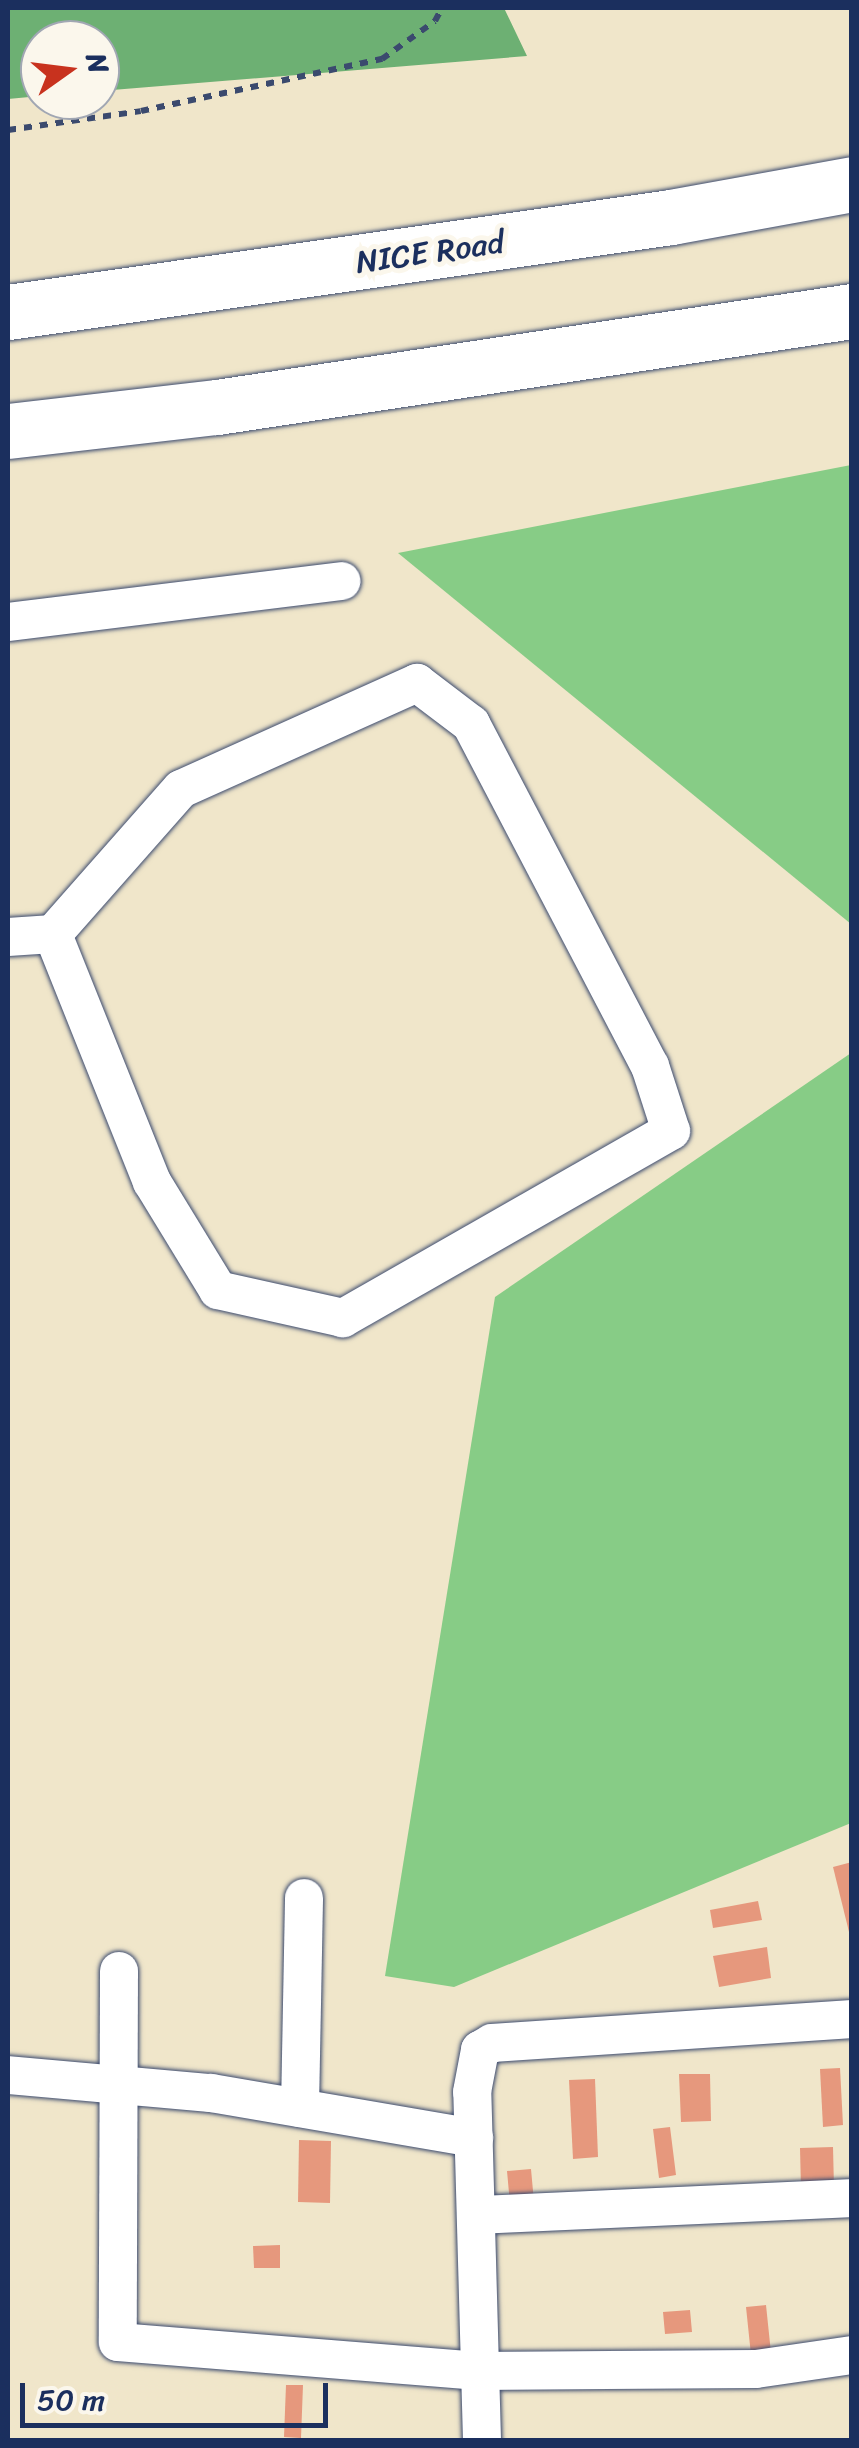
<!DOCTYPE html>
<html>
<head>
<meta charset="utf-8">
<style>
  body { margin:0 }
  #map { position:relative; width:859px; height:2448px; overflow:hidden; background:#f0e6ca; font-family:Sriracha,sans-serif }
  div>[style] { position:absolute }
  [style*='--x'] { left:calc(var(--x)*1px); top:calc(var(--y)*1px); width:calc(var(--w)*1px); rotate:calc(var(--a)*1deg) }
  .green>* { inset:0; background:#87cc86 }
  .forest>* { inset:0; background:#6db073 }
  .building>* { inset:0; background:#e6987d }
  .path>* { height:6px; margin-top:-3px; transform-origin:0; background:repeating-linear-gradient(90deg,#3b4a6e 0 8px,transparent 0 16px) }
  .roads { filter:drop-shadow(0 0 2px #3b4a6e) drop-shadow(0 0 2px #3b4a6e) }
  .street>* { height:38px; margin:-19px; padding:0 19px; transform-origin:19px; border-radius:19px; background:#fff }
  .highway>* { height:55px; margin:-27.5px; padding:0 27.5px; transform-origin:27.5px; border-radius:27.5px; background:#fff }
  span { translate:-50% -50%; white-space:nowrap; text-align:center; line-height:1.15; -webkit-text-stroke:10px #fbf7ec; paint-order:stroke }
  .street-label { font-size:32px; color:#1b2f5e }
  .frame { position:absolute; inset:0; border:10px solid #1b2f5e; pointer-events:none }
  .north { position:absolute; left:20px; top:20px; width:100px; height:100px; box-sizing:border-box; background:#fbf7ec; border:2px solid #a1a7b3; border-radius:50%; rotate:76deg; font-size:28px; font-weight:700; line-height:40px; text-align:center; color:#1b2f5e }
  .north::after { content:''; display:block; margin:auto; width:35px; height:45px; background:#c8321e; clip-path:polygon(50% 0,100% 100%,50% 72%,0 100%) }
  .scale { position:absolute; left:20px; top:2383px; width:308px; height:45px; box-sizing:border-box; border:5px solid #1b2f5e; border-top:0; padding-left:12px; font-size:30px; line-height:35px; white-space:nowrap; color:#1b2f5e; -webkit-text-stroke:8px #fbf7ec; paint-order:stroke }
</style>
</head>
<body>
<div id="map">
  <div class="green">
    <i style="clip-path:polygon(851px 465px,851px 924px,398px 553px)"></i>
    <i style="clip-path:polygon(851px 1053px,851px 1823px,454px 1987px,385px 1976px,495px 1297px)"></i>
  </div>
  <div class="forest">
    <i style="clip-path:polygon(8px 8px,504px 8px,527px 56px,100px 91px,100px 40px,40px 40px,40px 96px,8px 99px)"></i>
  </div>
  <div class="building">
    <i style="clip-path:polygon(852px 1862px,852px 1936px,850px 1936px,833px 1867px)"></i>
    <i style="clip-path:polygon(758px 1901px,762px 1920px,713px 1928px,710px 1910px)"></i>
    <i style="clip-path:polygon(767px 1947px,771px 1978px,719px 1987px,713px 1956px)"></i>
    <i style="clip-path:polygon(840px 2068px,843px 2125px,823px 2127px,820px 2069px)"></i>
    <i style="clip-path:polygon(679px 2074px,710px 2074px,711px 2121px,681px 2122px)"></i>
    <i style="clip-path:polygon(595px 2079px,598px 2157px,573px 2159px,569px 2080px)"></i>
    <i style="clip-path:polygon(670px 2127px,676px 2175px,659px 2178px,653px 2129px)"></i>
    <i style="clip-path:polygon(299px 2140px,331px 2141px,330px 2203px,298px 2202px)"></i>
    <i style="clip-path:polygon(833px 2147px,834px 2188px,801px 2189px,800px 2148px)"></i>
    <i style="clip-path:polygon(531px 2169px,534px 2202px,510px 2204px,507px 2171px)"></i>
    <i style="clip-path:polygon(280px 2245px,280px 2268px,254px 2268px,253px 2246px)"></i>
    <i style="clip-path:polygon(766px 2305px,771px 2353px,751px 2355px,746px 2307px)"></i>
    <i style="clip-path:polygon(690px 2310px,692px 2332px,665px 2334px,663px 2312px)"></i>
    <i style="clip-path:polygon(286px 2385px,303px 2385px,301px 2438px,284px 2437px)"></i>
  </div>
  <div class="path">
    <i style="--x:8;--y:130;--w:134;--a:-8.1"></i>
    <i style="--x:141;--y:111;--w:247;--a:-12.2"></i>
    <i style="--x:382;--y:59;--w:65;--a:-35.6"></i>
    <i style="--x:435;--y:21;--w:15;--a:-62"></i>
  </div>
  <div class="roads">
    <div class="street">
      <i style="--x:8;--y:622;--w:336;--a:-7"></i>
      <i style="--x:8;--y:937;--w:45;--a:-3.8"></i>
      <i style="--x:53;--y:934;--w:193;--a:-48.6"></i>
      <i style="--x:181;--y:789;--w:259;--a:-24.2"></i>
      <i style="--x:417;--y:683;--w:68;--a:37.2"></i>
      <i style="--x:471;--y:724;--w:386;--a:62.4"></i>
      <i style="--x:650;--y:1066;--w:68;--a:72.1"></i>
      <i style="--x:671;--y:1131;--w:378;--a:150.3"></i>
      <i style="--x:343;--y:1318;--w:128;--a:-167.4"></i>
      <i style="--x:218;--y:1290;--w:127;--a:-121.4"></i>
      <i style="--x:152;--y:1182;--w:267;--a:-111.8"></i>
      <i style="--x:119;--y:1971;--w:371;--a:90.2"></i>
      <i style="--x:118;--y:2342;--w:359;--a:4.6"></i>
      <i style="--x:476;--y:2371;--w:280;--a:-0.4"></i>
      <i style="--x:756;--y:2369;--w:97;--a:-8.3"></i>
      <i style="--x:8;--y:2075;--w:204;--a:5.1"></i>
      <i style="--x:211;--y:2093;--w:267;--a:9.7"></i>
      <i style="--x:300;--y:2108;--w:210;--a:-88.9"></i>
      <i style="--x:478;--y:2215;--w:374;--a:-2.6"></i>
      <i style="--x:482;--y:2440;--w:348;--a:-91.6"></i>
      <i style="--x:472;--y:2092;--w:43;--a:-79.2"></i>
      <i style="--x:480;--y:2050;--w:14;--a:-30"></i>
      <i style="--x:492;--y:2043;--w:361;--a:-3.8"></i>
    </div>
    <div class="highway">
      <i style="--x:8;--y:312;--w:670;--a:-8.15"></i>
      <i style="--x:671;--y:217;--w:184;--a:-10.3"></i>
      <i style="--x:8;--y:431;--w:210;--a:-6.6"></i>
      <i style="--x:217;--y:407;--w:642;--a:-8.6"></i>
    </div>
  </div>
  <div class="street-label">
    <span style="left:430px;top:253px;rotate:-8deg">NICE Road</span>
  </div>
  <div class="frame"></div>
  <div class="north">N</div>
  <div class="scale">50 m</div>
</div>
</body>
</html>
